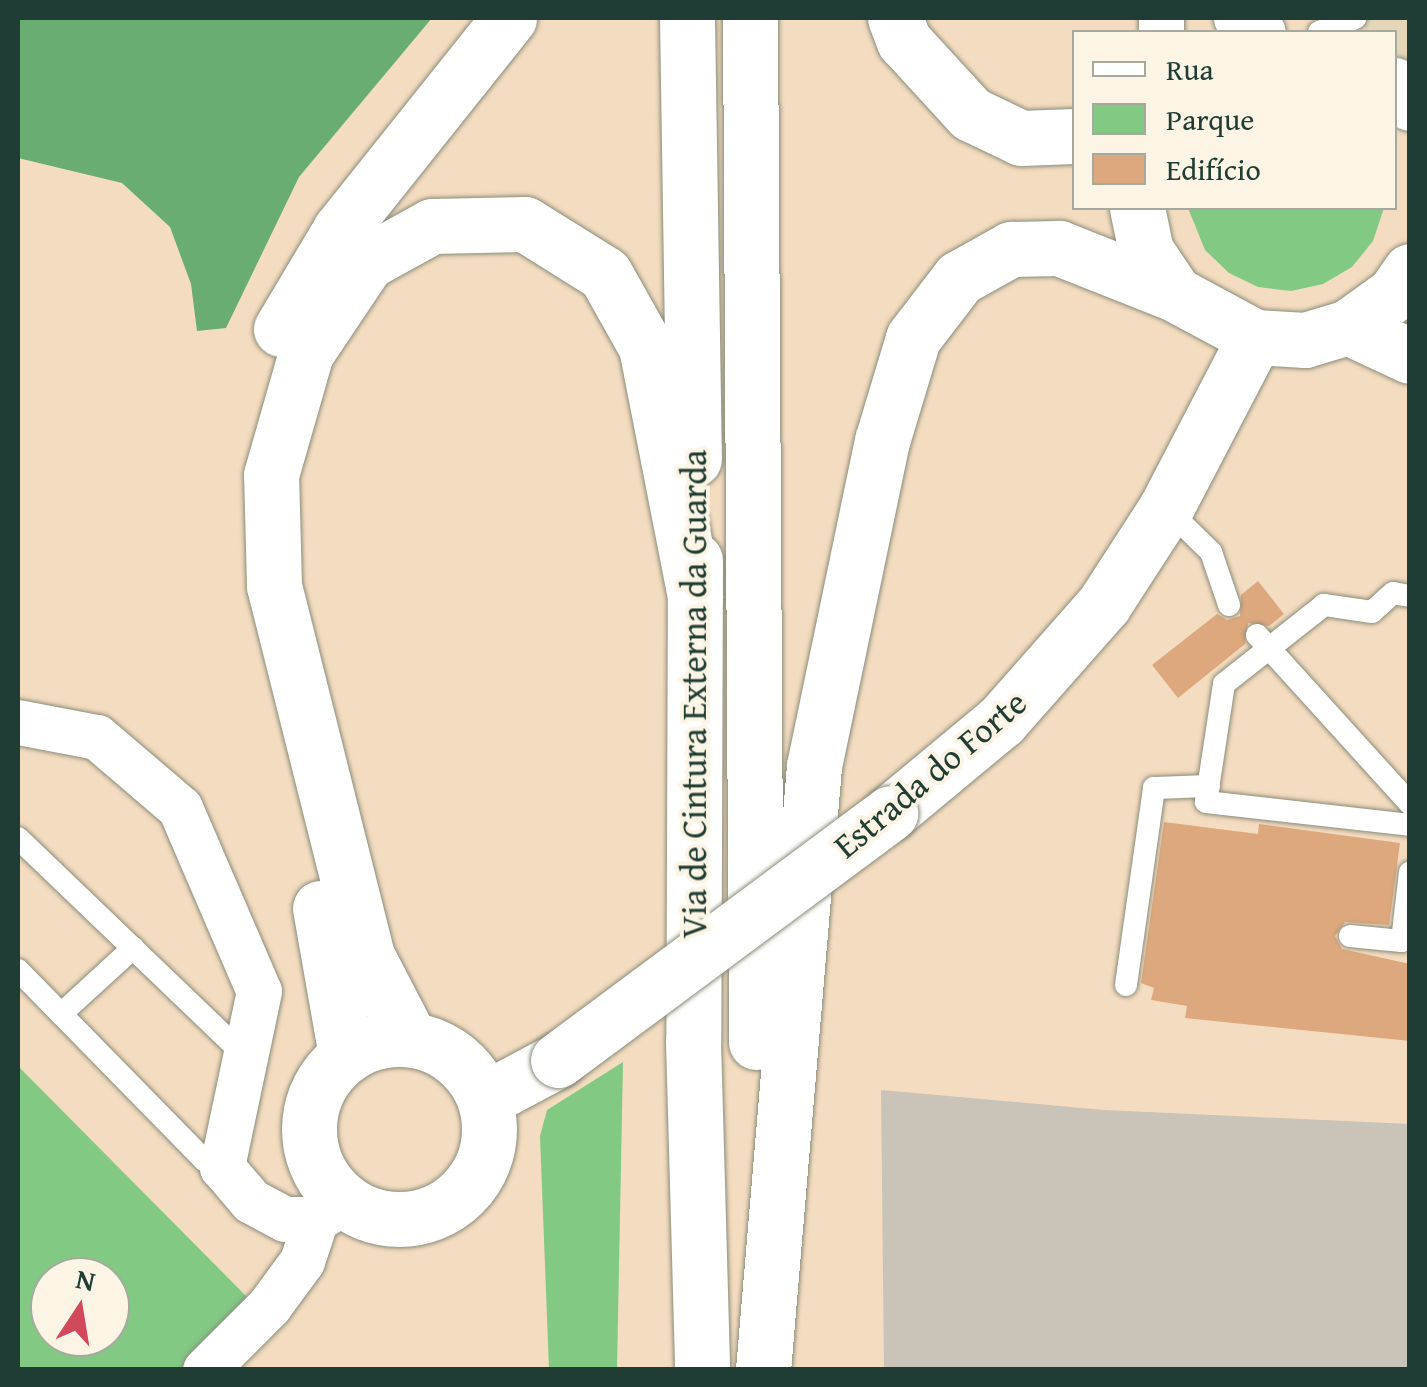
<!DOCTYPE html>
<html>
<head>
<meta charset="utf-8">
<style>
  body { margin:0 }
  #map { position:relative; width:1427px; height:1387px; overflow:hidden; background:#f4dcc0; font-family:"Gentium Book Plus",serif }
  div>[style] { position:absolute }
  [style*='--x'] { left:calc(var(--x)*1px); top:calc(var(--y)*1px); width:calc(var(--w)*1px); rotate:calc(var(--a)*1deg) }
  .built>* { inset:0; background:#e4d6b7 }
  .industrial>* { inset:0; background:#c9c3b8 }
  .green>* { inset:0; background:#82c984 }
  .forest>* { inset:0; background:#69ad72 }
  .building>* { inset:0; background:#dda87d }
  .roads { filter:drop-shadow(0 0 2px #8a8c7a) drop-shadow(0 0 2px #8a8c7a) }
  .lane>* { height:22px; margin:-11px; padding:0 11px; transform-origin:11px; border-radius:11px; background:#fff }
  .street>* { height:45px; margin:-22.5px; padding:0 22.5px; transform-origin:22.5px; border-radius:22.5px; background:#fff }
  .secondary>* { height:55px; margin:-27.5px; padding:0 27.5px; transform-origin:27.5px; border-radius:27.5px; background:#fff }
  .secondary>.ring { margin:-27.5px; padding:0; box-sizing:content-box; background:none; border:55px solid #fff; border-radius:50% }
  .highway>* { height:55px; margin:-27.5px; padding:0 27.5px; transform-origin:27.5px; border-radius:27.5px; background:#fff }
  .bridges { filter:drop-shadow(0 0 2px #8a8c7a) drop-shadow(0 0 2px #8a8c7a) }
  .secondary-bridge>* { height:55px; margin:-27.5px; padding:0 27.5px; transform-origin:27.5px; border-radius:27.5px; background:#fff }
  span { translate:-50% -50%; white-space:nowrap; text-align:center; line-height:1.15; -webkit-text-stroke:8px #fcf5e5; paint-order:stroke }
  .street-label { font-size:35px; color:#1f3d34 }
  .frame { position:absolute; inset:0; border:20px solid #1f3d34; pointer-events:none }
  .legend { position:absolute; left:1072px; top:30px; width:325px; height:180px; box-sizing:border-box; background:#fcf5e5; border:2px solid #a4ab9e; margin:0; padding:12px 18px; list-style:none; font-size:30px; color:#1f3d34 }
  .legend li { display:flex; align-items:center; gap:20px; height:50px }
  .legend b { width:50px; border:2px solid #a4ab9e }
  .north { position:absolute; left:30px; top:1257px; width:100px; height:100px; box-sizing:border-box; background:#fcf5e5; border:2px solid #a4ab9e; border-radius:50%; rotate:12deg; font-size:28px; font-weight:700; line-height:40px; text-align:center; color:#1f3d34 }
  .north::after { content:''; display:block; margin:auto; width:35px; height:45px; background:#d1495b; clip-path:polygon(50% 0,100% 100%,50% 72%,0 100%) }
</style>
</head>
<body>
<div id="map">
  <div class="built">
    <i style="clip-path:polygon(1357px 18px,1409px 18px,1409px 65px,1395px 54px,1394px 32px,1368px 32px)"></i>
  </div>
  <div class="industrial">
    <i style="clip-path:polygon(881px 1090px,1104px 1110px,1409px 1124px,1409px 1369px,884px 1369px)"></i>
  </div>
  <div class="green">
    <i style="clip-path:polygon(1188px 208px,1384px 208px,1373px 241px,1352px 267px,1323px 284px,1291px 291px,1258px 287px,1229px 273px,1205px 250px)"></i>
    <i style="clip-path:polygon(623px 1062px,617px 1369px,549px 1369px,540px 1136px,547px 1110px)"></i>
    <i style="clip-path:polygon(evenodd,18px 1066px,253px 1303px,182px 1369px,18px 1369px,18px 1066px,50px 1277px,110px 1277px,110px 1337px,50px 1337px,50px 1277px)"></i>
  </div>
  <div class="forest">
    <i style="clip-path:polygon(18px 18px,432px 18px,299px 177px,226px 328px,197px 331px,191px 284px,170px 227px,122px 183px,18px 158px)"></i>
  </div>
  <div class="building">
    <i style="clip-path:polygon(1258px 581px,1284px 614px,1269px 626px,1248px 623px,1245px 644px,1178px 698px,1152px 665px,1217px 614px,1227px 620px,1240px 616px,1241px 595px)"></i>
    <i style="clip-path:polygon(1164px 822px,1258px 834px,1259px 824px,1400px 843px,1389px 925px,1345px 922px,1335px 936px,1342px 949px,1410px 964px,1410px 1041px,1185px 1018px,1187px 1006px,1151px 1000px,1154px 988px,1141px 983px)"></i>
  </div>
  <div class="roads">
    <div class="lane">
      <i style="--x:1319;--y:32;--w:39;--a:-21"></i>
      <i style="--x:1166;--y:508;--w:63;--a:44.4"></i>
      <i style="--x:1211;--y:552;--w:56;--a:71.2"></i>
      <i style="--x:1410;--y:596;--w:17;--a:-170"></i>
      <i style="--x:1393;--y:593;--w:28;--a:138"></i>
      <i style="--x:1372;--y:612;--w:49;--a:-171.7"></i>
      <i style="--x:1324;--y:605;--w:127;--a:141.7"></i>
      <i style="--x:1224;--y:684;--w:119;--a:98.7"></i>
      <i style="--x:1206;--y:802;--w:205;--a:6.4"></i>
      <i style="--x:1257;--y:635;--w:228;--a:47.8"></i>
      <i style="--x:18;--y:838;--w:316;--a:43.8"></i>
      <i style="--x:1350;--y:936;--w:52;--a:5.5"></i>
      <i style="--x:1402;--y:941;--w:69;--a:-83.4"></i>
      <i style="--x:18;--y:970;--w:266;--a:45.6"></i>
      <i style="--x:204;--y:1160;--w:19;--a:21"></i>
      <i style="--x:1126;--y:985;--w:199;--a:-81.9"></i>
      <i style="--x:1154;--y:788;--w:55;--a:-2.1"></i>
      <i style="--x:61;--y:1014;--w:98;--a:-42.5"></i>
    </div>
    <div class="street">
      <i style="--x:1161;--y:18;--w:14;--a:90"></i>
      <i style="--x:1236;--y:18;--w:30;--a:27"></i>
      <i style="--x:18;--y:722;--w:80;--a:10.8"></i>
      <i style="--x:97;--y:737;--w:109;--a:40.5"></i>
      <i style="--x:180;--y:808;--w:199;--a:66.7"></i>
      <i style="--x:259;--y:991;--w:180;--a:101.9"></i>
      <i style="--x:222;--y:1167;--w:45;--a:49.5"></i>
      <i style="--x:251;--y:1201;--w:38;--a:28"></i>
      <i style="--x:285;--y:1219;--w:31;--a:0"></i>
      <i style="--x:316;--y:1219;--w:33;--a:-31"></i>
      <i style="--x:205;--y:1370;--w:91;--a:-45"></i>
      <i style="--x:269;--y:1306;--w:56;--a:-53.7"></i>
      <i style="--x:302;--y:1261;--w:44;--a:-71.6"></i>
    </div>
    <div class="secondary">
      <i style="--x:1394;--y:85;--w:24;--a:48"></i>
      <i style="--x:1137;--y:208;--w:44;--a:78.2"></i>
      <i style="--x:1146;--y:251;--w:52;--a:56"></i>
      <i style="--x:1175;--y:294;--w:91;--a:28.3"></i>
      <i style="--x:1255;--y:337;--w:50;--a:3.4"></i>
      <i style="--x:1305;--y:340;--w:45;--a:-16.8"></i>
      <i style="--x:1348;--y:327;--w:57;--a:-35.7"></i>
      <i style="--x:1394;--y:294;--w:28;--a:-55"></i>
      <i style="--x:1348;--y:327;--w:68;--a:25.1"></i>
      <i style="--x:890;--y:813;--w:144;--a:-39.7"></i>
      <i style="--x:1001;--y:721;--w:156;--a:-48.6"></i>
      <i style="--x:1104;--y:604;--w:114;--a:-57.1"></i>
      <i style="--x:1166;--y:508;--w:193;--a:-62.5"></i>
      <i class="ring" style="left:309px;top:1039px;width:125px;height:125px"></i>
      <i style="--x:485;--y:1099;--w:83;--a:-28.1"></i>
    </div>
    <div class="highway">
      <i style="--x:687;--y:18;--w:441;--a:89.1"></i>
      <i style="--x:750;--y:18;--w:1024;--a:89.66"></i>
      <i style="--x:895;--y:18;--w:25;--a:69"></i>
      <i style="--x:904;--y:41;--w:99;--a:47.5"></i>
      <i style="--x:971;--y:114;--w:55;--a:25.6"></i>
      <i style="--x:1021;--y:138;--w:53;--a:-2.2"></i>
      <i style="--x:281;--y:329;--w:115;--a:-59.2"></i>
      <i style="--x:340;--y:230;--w:271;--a:-51.4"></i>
      <i style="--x:695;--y:560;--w:481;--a:90.2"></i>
      <i style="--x:693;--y:1041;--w:329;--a:88.4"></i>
      <i style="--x:320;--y:908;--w:150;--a:80"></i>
      <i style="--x:410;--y:1039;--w:93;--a:-117.4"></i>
      <i style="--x:367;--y:956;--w:382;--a:-104.1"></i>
      <i style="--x:274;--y:586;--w:111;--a:-91.5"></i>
      <i style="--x:271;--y:475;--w:127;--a:-74"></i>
      <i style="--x:306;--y:353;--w:110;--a:-56.2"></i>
      <i style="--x:367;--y:262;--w:74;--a:-29"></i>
      <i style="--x:432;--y:226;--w:93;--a:-1.2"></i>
      <i style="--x:525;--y:224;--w:94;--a:32"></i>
      <i style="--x:605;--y:274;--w:84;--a:60.7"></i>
      <i style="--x:646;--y:347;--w:254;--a:78.9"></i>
      <i style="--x:763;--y:1370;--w:606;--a:-85.17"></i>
      <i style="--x:814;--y:766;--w:332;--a:-78.2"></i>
      <i style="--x:882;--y:441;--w:108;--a:-73.2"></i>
      <i style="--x:913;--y:338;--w:76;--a:-52.5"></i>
      <i style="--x:959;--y:278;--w:60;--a:-29.1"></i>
      <i style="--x:1011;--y:249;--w:48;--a:-1.2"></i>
      <i style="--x:1059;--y:248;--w:125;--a:21.6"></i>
    </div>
  </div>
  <div class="bridges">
    <div class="secondary-bridge">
      <i style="--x:558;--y:1060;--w:414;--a:-36.6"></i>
    </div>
  </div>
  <div class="street-label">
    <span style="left:694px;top:694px;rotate:-90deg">Via de Cintura Externa da Guarda</span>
    <span style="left:930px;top:774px;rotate:-40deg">Estrada do Forte</span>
  </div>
  <div class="frame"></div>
  <ul class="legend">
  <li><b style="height:12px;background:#fff"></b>Rua</li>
  <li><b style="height:28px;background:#82c984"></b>Parque</li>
  <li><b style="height:28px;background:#dda87d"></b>Edifício</li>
  </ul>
  <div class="north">N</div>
</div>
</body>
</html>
